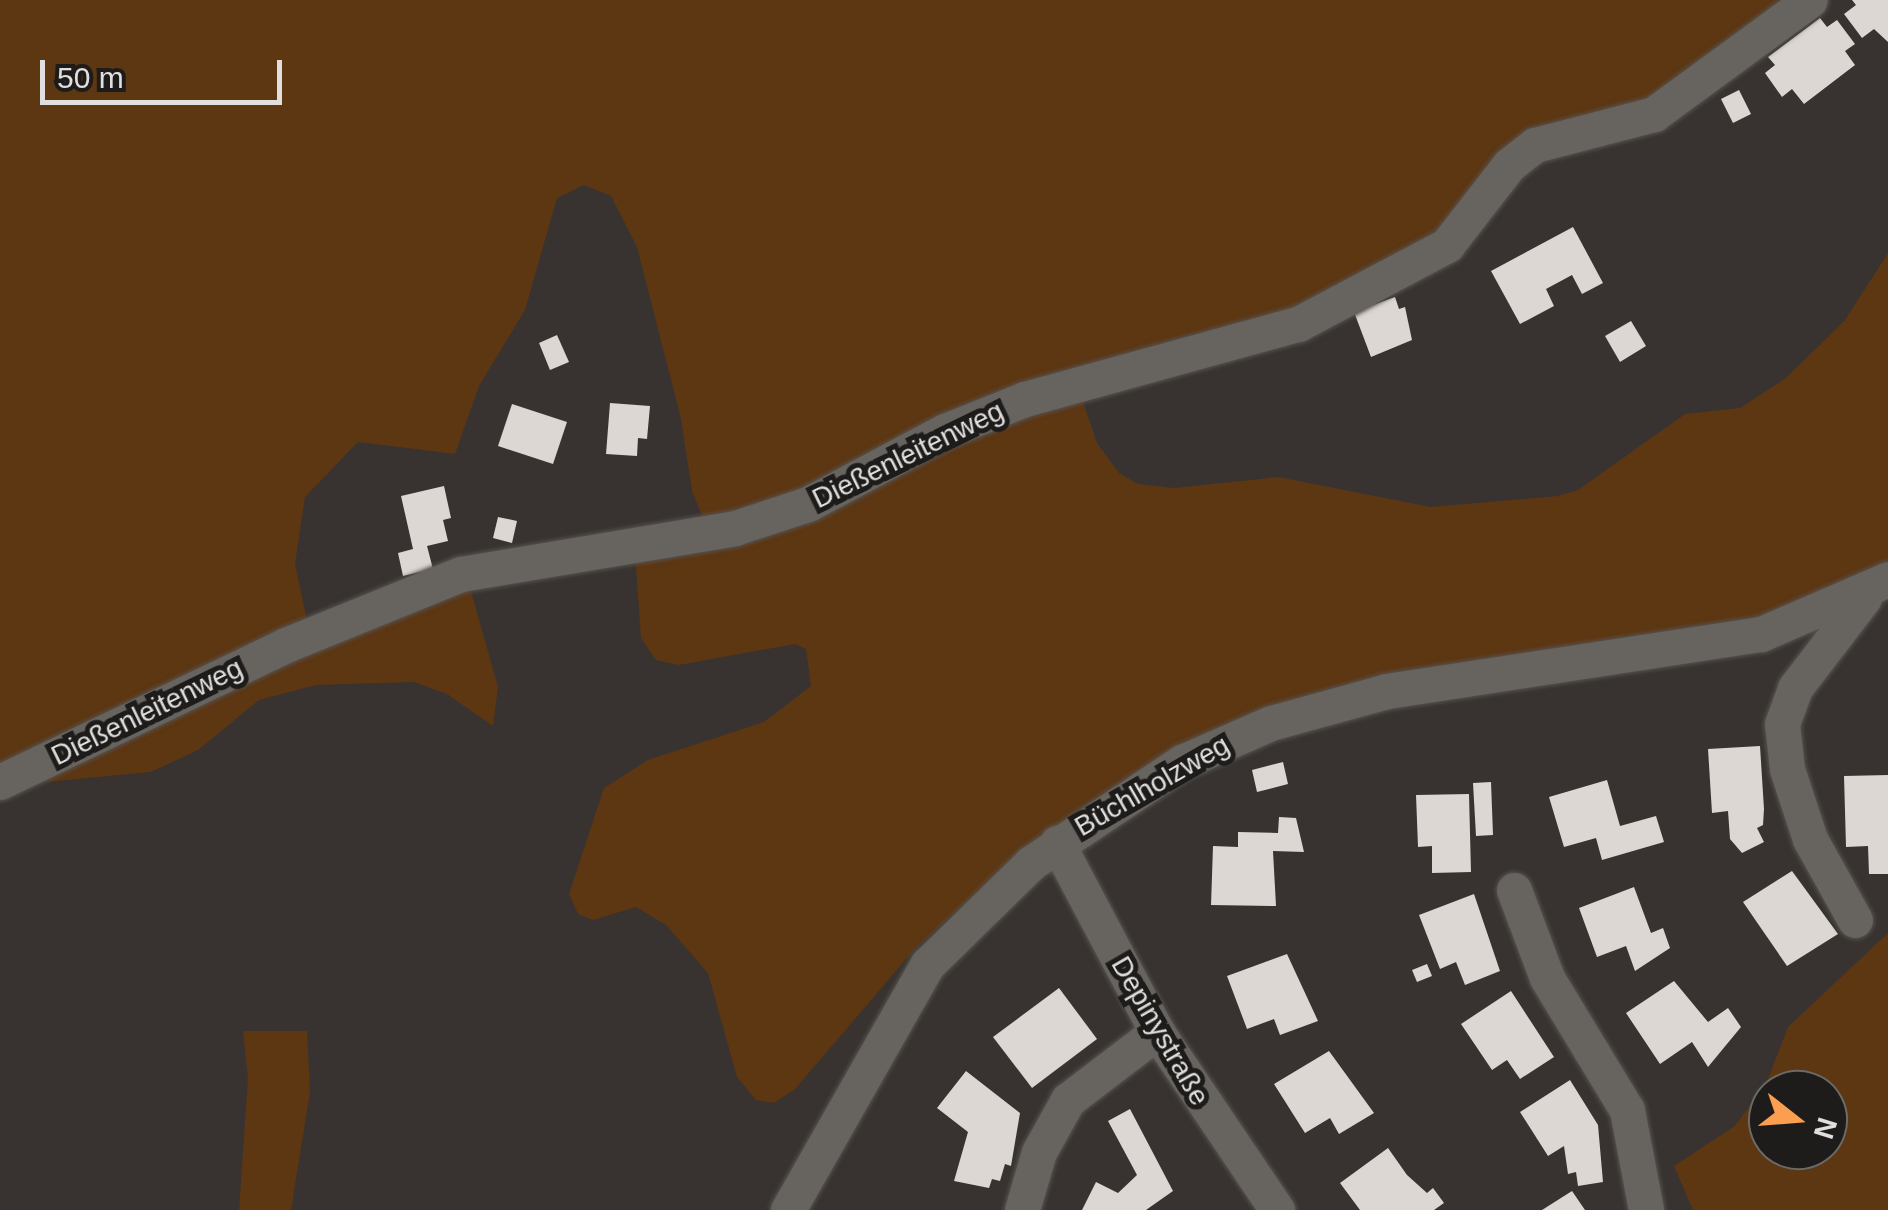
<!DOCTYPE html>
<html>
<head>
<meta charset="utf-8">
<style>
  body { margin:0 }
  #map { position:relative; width:1888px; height:1210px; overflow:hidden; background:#383330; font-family:Arial,sans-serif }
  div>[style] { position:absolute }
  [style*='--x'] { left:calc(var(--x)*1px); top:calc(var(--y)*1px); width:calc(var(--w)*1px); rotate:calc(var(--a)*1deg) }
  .green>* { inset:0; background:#5d3612 }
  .building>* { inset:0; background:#ddd7d3 }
  .roads { filter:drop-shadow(0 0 2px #55524f) drop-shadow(0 0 2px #55524f) }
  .minor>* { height:35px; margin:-17.5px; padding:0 17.5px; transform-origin:17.5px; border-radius:17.5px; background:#67635f }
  span { translate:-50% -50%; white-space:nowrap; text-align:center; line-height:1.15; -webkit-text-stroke:10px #1d1c1a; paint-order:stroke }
  .street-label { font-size:28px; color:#e1dfdd }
  .north { position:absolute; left:1748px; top:1070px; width:100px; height:100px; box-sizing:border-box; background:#1d1c1a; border:2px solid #6b6a68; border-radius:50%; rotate:107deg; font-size:28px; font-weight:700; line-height:40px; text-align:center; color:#e1dfdd }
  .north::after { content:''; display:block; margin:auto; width:35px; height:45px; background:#fa9f4f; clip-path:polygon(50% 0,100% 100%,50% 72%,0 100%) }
  .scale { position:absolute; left:40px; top:60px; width:242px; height:45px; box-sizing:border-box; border:5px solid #e1dfdd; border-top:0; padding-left:12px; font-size:30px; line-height:35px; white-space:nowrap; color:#e1dfdd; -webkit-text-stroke:8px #1d1c1a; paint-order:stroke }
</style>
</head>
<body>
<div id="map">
  <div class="green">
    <i style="clip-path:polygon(0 0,1791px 0,1673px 92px,1586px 125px,1375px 280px,706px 525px,692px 491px,681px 419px,637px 247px,611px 196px,584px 185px,557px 198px,525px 310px,479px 386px,455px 454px,358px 442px,305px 497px,295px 564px,309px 630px,0 774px)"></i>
    <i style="clip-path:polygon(1888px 253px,1888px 567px,1805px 610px,1344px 689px,1014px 859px,914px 950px,795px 1089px,774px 1103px,756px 1100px,737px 1077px,708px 973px,666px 925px,636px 907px,593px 920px,578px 914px,569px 894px,604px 788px,648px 760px,764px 722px,811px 686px,806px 649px,795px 644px,679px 665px,656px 660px,641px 638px,635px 552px,884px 477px,1079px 390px,1097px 443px,1119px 473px,1138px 484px,1174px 488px,1278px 477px,1431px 507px,1558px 496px,1578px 490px,1685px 414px,1740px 408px,1786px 378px,1845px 320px)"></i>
    <i style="clip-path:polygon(469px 584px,498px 687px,493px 726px,447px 694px,414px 682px,316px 685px,259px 700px,198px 750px,151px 772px,35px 783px,250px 669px)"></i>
    <i style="clip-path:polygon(evenodd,1888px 933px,1888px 1210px,1693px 1210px,1674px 1166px,1735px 1126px,1766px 1084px,1788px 1027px,1888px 933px,1768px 1090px,1828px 1090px,1828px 1150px,1768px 1150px,1768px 1090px)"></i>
    <i style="clip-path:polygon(243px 1031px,307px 1031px,310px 1092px,291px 1210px,239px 1210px,248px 1078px)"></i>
  </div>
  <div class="building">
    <i style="clip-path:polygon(1852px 0,1888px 0,1888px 42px,1874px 29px,1862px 38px,1844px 14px,1856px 5px)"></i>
    <i style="clip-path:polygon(1820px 18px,1827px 27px,1837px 20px,1855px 44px,1845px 51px,1855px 65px,1804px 104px,1792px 89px,1782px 97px,1765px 73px,1775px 65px,1768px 57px)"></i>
    <i style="clip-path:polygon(1739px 90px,1751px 114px,1733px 123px,1721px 99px)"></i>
    <i style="clip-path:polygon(1573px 227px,1603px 283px,1582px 294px,1572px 275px,1546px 289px,1554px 306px,1520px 324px,1491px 271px)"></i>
    <i style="clip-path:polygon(1395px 297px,1399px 309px,1405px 307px,1412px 340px,1371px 357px,1354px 312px)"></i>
    <i style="clip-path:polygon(1631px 321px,1646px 346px,1620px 362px,1605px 336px)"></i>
    <i style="clip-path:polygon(557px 335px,569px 362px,550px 370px,539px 343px)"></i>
    <i style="clip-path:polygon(610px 403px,650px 406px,647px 439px,638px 438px,637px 456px,606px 454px)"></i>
    <i style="clip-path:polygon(512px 404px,567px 422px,553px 464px,498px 446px)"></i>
    <i style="clip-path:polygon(444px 486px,451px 518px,443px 520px,448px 541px,427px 546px,433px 569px,403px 576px,398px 553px,413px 549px,401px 496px)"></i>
    <i style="clip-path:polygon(498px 517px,517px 521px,512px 543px,493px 538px)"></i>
    <i style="clip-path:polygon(1760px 746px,1764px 809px,1763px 825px,1757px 828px,1764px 842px,1742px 853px,1730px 839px,1728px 811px,1712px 813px,1708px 749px)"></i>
    <i style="clip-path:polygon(1283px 762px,1288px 784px,1257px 792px,1252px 770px)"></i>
    <i style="clip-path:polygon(1888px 775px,1888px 874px,1869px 874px,1868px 846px,1846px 847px,1844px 776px)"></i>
    <i style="clip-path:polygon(1607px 780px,1620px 826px,1656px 816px,1664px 842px,1602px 860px,1596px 838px,1564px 847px,1549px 797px)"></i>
    <i style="clip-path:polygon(1491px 782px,1493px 835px,1476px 836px,1473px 783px)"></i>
    <i style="clip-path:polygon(1469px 794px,1471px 872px,1432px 873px,1432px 846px,1418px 847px,1416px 795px)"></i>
    <i style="clip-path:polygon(1279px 817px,1296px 818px,1304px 852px,1273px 851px,1276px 906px,1211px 905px,1213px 846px,1238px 847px,1238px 832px,1278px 833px)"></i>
    <i style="clip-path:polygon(1792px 871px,1838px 934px,1787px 966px,1743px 902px)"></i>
    <i style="clip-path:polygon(1634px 887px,1651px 933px,1663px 928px,1670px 948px,1635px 971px,1626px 946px,1597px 957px,1579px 908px)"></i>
    <i style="clip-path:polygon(1474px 894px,1500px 971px,1465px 985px,1456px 962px,1440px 969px,1419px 915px)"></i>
    <i style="clip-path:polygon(1287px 954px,1318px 1021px,1280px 1035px,1274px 1019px,1247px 1029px,1227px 976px)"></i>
    <i style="clip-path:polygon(1427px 964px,1432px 976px,1417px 982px,1412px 970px)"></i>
    <i style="clip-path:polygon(1674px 981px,1708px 1022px,1728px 1008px,1741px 1027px,1708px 1067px,1692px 1042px,1660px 1064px,1626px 1013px)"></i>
    <i style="clip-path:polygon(1059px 988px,1097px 1039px,1032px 1088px,993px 1037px)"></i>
    <i style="clip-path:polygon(1511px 991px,1554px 1057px,1520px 1079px,1507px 1060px,1492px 1070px,1461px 1024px)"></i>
    <i style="clip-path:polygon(1329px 1051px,1374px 1113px,1339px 1134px,1330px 1118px,1305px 1133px,1274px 1084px)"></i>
    <i style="clip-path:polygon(966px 1071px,1020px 1113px,1011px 1166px,1005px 1164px,1000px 1181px,992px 1179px,989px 1188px,954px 1181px,968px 1132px,937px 1108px)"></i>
    <i style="clip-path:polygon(1570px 1080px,1598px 1125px,1603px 1182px,1578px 1186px,1576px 1172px,1568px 1174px,1564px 1146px,1548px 1156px,1520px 1112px)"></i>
    <i style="clip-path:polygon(1130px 1109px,1173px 1191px,1146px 1210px,1082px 1210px,1096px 1182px,1118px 1193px,1137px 1175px,1108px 1121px)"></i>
    <i style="clip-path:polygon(1388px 1148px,1407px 1175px,1427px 1193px,1433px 1188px,1444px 1203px,1434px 1210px,1360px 1210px,1340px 1183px)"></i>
    <i style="clip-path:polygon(1572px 1191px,1585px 1210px,1542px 1210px)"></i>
  </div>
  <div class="roads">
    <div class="minor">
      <i style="--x:0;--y:782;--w:317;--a:-25.6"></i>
      <i style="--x:286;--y:645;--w:189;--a:-22.1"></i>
      <i style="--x:461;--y:574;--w:278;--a:-9.5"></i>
      <i style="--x:735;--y:528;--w:77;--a:-18.2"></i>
      <i style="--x:808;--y:504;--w:155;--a:-28.1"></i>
      <i style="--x:945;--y:431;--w:86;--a:-21.8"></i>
      <i style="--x:1025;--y:399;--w:283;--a:-15.4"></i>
      <i style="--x:1298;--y:324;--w:169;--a:-27.9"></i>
      <i style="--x:1447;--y:245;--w:101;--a:-52.2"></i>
      <i style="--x:1509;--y:165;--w:33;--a:-38"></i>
      <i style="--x:1535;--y:145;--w:123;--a:-14.6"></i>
      <i style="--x:1654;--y:114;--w:193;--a:-36.2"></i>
      <i style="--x:1057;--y:843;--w:214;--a:62.1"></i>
      <i style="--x:1157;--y:1032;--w:215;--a:56"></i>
      <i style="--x:1514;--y:890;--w:94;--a:69.4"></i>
      <i style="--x:1547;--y:978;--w:154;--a:58.8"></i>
      <i style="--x:1627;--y:1110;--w:102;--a:79.2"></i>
      <i style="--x:1855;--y:920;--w:93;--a:-119.1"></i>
      <i style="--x:1810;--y:839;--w:74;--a:-108.2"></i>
      <i style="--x:1787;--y:769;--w:45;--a:-96.3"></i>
      <i style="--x:1782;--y:724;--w:38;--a:-70"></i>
      <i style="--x:1795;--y:688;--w:113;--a:-52.5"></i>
      <i style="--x:788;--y:1210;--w:283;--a:-60.4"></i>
      <i style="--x:928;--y:964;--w:144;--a:-44.4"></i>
      <i style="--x:1031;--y:863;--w:182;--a:-33.8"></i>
      <i style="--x:1182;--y:762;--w:97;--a:-23.7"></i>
      <i style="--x:1271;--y:723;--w:120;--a:-15.4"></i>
      <i style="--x:1387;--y:691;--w:378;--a:-8.7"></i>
      <i style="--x:1761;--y:634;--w:138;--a:-23.4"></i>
      <i style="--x:1022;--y:1210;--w:60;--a:-73.7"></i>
      <i style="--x:1039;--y:1152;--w:60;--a:-60.9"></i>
      <i style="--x:1068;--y:1100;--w:112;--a:-37.4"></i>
    </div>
  </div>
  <div class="street-label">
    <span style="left:908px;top:455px;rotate:-26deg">Dießenleitenweg</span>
    <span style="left:147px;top:712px;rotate:-26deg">Dießenleitenweg</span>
    <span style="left:1152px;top:786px;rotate:-30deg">Büchlholzweg</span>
    <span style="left:1160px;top:1031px;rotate:60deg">Depinystraße</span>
  </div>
  <div class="north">N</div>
  <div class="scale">50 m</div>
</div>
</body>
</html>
